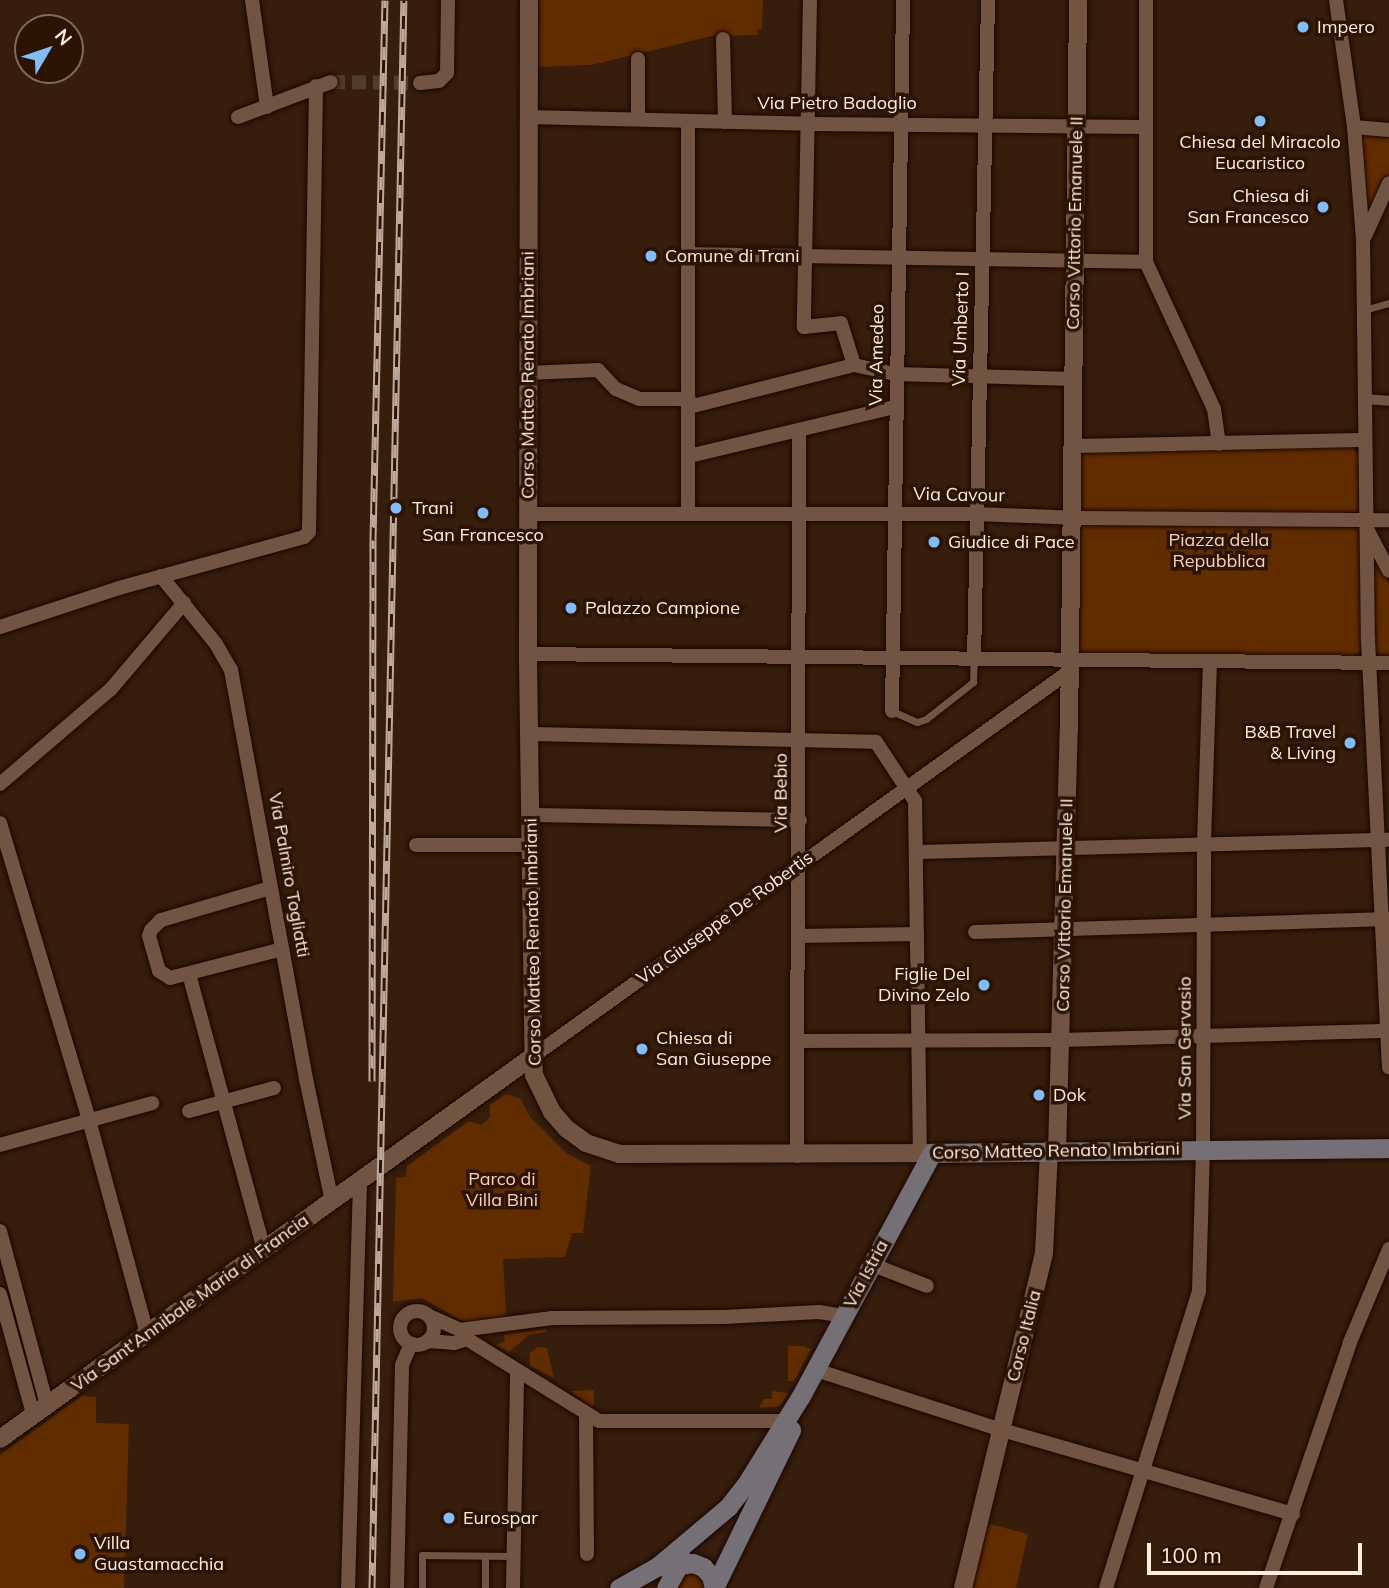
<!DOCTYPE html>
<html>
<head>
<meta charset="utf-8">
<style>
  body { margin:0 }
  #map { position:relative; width:1389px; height:1588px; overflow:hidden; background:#361d0c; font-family:Mulish,sans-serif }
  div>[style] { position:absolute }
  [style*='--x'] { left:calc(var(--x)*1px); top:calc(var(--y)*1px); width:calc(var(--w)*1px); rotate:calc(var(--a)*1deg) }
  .green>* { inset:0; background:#612c00 }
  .minor-tunnel>* { height:14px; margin-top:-7px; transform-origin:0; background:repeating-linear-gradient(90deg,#543c2c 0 14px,transparent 0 21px) }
  .roads { filter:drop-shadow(0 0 2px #1c0600) drop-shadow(0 0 2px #1c0600) }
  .service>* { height:7px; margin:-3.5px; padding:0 3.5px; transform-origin:3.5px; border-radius:3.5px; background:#725442 }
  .pedestrian>* { height:10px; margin:-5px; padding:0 5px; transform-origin:5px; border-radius:5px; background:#725442 }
  .minor>* { height:14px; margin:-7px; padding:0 7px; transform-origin:7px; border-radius:7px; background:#725442 }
  .minor>.ring { margin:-7px; padding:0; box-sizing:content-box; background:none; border:14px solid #725442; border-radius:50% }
  .tertiary>* { height:18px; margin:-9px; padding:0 9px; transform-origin:9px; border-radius:9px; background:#725442 }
  .secondary>* { height:19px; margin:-9.5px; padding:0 9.5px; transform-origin:9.5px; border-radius:9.5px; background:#747075 }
  .rail>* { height:7px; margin-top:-3.5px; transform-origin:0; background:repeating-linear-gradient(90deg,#2c1404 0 13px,#beaa9d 0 26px); box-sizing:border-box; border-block:2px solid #beaa9d }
  .dots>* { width:19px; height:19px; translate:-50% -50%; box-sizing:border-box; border:4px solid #2c1404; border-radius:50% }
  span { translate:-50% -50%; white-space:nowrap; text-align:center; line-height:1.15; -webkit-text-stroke:7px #2c1404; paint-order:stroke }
  .poi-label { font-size:18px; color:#ffede2 }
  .left { translate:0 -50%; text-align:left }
  .right { translate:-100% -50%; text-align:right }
  .street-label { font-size:18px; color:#ffede2 }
  .park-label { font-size:18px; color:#fbd0b6 }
  .north { position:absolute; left:14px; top:14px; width:70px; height:70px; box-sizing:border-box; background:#2c1404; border:2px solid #806b5d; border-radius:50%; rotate:51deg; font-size:19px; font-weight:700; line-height:28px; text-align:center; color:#ffede2 }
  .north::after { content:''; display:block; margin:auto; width:24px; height:32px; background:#81bdfa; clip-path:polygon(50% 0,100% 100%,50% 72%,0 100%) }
  .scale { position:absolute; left:1147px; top:1543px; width:215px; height:32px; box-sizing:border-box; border:4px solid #ffede2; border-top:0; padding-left:9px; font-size:21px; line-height:24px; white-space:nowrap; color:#ffede2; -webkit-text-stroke:5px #2c1404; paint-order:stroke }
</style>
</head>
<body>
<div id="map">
  <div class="green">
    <i style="clip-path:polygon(538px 0,763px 0,762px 29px,758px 29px,757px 35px,712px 36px,591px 65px,539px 67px)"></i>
    <i style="clip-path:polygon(1356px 130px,1389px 133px,1389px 178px,1365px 232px)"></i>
    <i style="clip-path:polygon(1350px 446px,1358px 454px,1361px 648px,1358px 653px,1353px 657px,1085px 654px,1078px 650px,1079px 456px,1083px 451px)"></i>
    <i style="clip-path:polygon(1370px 550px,1375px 553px,1389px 585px,1389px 659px,1373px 659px)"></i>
    <i style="clip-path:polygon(506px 1094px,521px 1099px,530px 1117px,566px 1153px,591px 1166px,583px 1233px,572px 1233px,565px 1257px,503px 1259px,506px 1316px,476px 1322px,460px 1320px,422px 1298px,393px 1302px,396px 1178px,406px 1177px,407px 1166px,469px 1121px,481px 1125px,490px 1117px,490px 1105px)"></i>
    <i style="clip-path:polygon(546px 1329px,546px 1332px,529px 1335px,509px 1352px,496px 1345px,505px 1341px,504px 1335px)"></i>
    <i style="clip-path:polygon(788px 1346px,804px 1346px,811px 1349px,794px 1381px,788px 1381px)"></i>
    <i style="clip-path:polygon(537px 1347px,547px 1348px,554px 1378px,530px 1366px,530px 1353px)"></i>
    <i style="clip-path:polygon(594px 1390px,594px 1405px,591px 1406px,570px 1391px)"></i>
    <i style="clip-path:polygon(772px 1391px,788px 1393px,780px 1406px,759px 1408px,764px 1399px,772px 1399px)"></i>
    <i style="clip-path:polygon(82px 1396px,96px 1397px,96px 1423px,129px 1424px,124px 1588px,0 1588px,0 1455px)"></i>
    <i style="clip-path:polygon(986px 1523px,1028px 1534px,1016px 1588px,970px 1588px)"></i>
    <i style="clip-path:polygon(690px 1572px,704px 1579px,706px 1588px,673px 1588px,683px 1573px)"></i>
  </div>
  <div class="minor-tunnel">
    <i style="--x:331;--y:82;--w:89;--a:0.6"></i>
  </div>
  <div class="roads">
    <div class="service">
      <i style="--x:1364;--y:310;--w:26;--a:-16"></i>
      <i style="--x:892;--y:711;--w:27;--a:24"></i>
      <i style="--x:917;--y:722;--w:9;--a:-18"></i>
      <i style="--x:926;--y:719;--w:60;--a:-38.2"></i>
      <i style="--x:973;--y:682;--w:23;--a:-88"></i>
      <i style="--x:422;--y:1588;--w:33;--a:-90"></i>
      <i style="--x:422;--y:1555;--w:91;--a:0.6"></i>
      <i style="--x:485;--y:1588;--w:32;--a:-90"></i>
    </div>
    <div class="pedestrian">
      <i style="--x:1363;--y:399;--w:26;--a:4"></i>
    </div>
    <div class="minor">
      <i style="--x:252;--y:0;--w:108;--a:82"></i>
      <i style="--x:810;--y:0;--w:327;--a:91.1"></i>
      <i style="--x:804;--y:327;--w:37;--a:-6"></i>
      <i style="--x:841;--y:323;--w:44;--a:72.8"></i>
      <i style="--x:1146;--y:0;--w:262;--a:90"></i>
      <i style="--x:1146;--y:262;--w:162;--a:65.2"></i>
      <i style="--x:1214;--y:409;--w:35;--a:82"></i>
      <i style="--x:1336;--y:0;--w:128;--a:81.9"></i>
      <i style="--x:1354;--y:127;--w:113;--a:85.4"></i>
      <i style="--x:1363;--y:240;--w:399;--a:89.3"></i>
      <i style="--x:1368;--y:639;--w:429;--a:87.2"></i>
      <i style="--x:723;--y:39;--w:83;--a:88.6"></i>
      <i style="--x:420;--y:83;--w:19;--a:-6"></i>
      <i style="--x:439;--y:81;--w:11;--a:-45"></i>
      <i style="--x:447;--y:73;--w:73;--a:-89.2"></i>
      <i style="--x:238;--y:117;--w:99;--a:-20.6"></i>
      <i style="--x:529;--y:117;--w:280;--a:1.4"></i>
      <i style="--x:809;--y:124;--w:336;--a:0.5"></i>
      <i style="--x:638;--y:119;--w:60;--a:-90"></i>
      <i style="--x:1354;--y:127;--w:35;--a:5"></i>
      <i style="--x:1365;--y:236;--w:58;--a:-65.6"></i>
      <i style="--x:690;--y:254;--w:456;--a:1"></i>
      <i style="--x:527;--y:373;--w:71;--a:-2.4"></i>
      <i style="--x:598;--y:370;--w:26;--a:47"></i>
      <i style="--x:616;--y:389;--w:25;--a:23"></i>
      <i style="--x:639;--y:399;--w:50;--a:0"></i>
      <i style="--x:689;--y:407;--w:170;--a:-14.3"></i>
      <i style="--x:854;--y:365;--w:42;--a:12.4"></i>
      <i style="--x:895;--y:374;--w:178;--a:1.6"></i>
      <i style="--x:1071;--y:446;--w:293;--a:-1.2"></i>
      <i style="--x:689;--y:456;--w:212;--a:-13.4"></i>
      <i style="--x:688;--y:512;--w:391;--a:-90"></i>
      <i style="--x:528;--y:514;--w:448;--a:0"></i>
      <i style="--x:976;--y:514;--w:102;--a:2.2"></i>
      <i style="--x:1078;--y:518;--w:311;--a:0.4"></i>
      <i style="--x:1367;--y:529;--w:47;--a:62.4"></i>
      <i style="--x:161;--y:576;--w:87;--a:51"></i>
      <i style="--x:216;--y:644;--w:30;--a:60"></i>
      <i style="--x:231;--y:670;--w:416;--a:79.6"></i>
      <i style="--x:306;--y:1079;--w:125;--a:78"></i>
      <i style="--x:0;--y:627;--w:125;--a:-18.1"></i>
      <i style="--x:119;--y:588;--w:192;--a:-15.4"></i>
      <i style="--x:304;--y:537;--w:7;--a:-45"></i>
      <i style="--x:309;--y:532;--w:446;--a:-89.1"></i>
      <i style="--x:528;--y:654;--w:861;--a:0.6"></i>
      <i style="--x:974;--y:659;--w:659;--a:-88.78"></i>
      <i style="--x:892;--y:711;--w:711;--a:-89.11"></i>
      <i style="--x:529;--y:734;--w:347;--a:1.3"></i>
      <i style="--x:876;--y:742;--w:71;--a:56.5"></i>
      <i style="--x:915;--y:801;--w:352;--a:89.2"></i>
      <i style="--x:0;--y:784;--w:146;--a:-40.6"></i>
      <i style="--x:111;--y:689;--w:113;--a:-49.7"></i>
      <i style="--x:531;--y:815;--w:269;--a:1.1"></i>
      <i style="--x:0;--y:823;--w:310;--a:73.3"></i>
      <i style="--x:89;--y:1120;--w:222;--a:74.8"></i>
      <i style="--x:416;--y:845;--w:115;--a:0"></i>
      <i style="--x:917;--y:852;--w:472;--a:-1.5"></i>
      <i style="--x:270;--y:888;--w:114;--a:163.6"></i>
      <i style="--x:161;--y:920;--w:14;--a:135"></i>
      <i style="--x:151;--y:930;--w:6;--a:108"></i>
      <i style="--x:149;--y:936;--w:36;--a:74"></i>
      <i style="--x:159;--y:971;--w:13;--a:32"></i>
      <i style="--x:170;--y:978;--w:116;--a:-14.5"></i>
      <i style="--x:975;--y:932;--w:414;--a:-1.8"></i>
      <i style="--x:798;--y:936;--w:119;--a:-1"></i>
      <i style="--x:189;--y:974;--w:287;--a:74.8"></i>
      <i style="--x:798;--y:1041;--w:263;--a:-0.2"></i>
      <i style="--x:1061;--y:1040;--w:328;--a:-1.6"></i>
      <i style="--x:532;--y:1057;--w:662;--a:-35.66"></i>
      <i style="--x:189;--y:1111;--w:88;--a:-15.1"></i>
      <i style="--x:0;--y:1145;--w:158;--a:-15.4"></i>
      <i style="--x:797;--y:1156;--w:725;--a:-89.84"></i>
      <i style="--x:0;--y:1231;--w:180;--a:74.9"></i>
      <i style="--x:871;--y:1264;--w:60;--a:21.4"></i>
      <i style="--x:0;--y:1294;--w:124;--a:74.6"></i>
      <i class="ring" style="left:400px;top:1311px;width:20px;height:20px"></i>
      <i style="--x:429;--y:1316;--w:34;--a:24"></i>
      <i style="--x:460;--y:1330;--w:11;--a:52"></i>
      <i style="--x:467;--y:1339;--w:155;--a:31.8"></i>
      <i style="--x:599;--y:1421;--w:185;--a:0"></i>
      <i style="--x:460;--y:1330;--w:93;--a:-7.4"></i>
      <i style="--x:552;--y:1318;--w:172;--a:-0.3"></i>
      <i style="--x:724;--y:1317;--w:95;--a:-3"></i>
      <i style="--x:819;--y:1312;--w:25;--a:9"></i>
      <i style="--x:427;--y:1341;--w:27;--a:4"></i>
      <i style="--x:454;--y:1343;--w:14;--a:-17"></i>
      <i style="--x:816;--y:1370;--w:195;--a:17.9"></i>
      <i style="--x:1002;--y:1430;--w:303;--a:16.1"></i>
      <i style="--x:586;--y:1414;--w:140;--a:89.6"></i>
      <i style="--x:348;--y:1588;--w:407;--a:-88.3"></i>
      <i style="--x:397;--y:1588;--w:223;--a:-88.7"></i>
      <i style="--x:402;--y:1365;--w:23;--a:-67"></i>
      <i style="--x:513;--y:1588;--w:217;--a:-88.9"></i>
      <i style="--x:1106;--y:1588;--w:311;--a:-72.6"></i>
      <i style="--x:1199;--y:1291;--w:141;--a:-88.4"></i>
      <i style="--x:1203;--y:1150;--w:308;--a:-89.8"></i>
      <i style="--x:1204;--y:842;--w:181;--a:-88.1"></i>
      <i style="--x:1266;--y:1588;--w:260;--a:-71.1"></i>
      <i style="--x:1350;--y:1342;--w:101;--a:-67.2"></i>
    </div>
    <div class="tertiary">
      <i style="--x:529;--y:0;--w:661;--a:90.09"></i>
      <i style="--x:528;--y:661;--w:414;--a:89.2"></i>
      <i style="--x:534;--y:1075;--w:41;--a:64.1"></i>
      <i style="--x:552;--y:1112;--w:23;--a:49"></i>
      <i style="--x:567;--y:1129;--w:24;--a:36"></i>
      <i style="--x:586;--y:1143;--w:35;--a:18"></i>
      <i style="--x:619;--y:1154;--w:313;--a:-0.2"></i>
      <i style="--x:1057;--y:1150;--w:420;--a:-88.4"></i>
      <i style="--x:1069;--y:730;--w:730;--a:-89.29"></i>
      <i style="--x:0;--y:1439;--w:655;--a:-35.68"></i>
      <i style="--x:963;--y:1588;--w:345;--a:-76.4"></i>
      <i style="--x:1044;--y:1253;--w:103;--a:-87.2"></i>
    </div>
    <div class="secondary">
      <i style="--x:679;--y:1565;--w:14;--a:-8"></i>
      <i style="--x:693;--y:1563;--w:11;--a:22"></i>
      <i style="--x:703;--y:1567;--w:12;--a:48"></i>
      <i style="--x:711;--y:1576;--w:12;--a:76"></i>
      <i style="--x:658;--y:1566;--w:92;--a:-40.1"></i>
      <i style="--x:728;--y:1507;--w:33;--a:-52"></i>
      <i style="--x:748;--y:1481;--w:100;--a:-58.1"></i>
      <i style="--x:801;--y:1396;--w:276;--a:-61.7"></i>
      <i style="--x:932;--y:1153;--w:457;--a:-0.6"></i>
      <i style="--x:619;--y:1588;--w:45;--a:-29.4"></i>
      <i style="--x:658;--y:1566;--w:11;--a:5"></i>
      <i style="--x:666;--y:1588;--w:33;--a:-61"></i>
      <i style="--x:714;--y:1588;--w:176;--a:-64"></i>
    </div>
  </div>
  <div class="rail">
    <i style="--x:372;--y:1081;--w:541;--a:-89.89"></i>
    <i style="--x:373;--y:540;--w:540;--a:-88.73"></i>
    <i style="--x:372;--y:1588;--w:1588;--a:-88.85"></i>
  </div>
  <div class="dots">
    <i style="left:1303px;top:27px;background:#81bdfa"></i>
    <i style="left:1260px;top:121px;background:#81bdfa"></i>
    <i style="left:1323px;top:207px;background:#81bdfa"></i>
    <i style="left:651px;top:256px;background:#81bdfa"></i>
    <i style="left:396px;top:508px;background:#81bdfa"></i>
    <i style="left:483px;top:513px;background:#81bdfa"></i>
    <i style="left:934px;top:542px;background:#81bdfa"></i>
    <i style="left:571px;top:608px;background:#81bdfa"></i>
    <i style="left:1350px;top:743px;background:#81bdfa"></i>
    <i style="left:984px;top:985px;background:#81bdfa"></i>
    <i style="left:642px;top:1049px;background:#81bdfa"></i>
    <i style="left:1039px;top:1095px;background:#81bdfa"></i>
    <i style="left:449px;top:1518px;background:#81bdfa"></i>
    <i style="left:80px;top:1554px;background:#81bdfa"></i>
  </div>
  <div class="poi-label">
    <span class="left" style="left:1317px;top:27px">Impero</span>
    <span style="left:1260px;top:153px">Chiesa del Miracolo<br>Eucaristico</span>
    <span class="right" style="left:1309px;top:207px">Chiesa di<br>San Francesco</span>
    <span class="left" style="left:665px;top:256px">Comune di Trani</span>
    <span class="left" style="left:412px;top:508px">Trani</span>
    <span style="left:483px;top:535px">San Francesco</span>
    <span class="left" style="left:948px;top:542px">Giudice di Pace</span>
    <span class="left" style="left:585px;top:608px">Palazzo Campione</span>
    <span class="right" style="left:1336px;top:743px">B&amp;B Travel<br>&amp; Living</span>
    <span class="right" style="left:970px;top:985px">Figlie Del<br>Divino Zelo</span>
    <span class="left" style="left:656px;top:1049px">Chiesa di<br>San Giuseppe</span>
    <span class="left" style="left:1053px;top:1095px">Dok</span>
    <span class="left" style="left:463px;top:1518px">Eurospar</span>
    <span class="left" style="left:94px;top:1554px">Villa<br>Guastamacchia</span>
  </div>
  <div class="street-label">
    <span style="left:837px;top:103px">Via Pietro Badoglio</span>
    <span style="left:1075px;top:223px;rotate:-89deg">Corso Vittorio Emanuele II</span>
    <span style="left:961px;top:329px;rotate:-88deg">Via Umberto I</span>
    <span style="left:877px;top:355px;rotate:-89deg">Via Amedeo</span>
    <span style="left:528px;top:375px;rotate:-90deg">Corso Matteo Renato Imbriani</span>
    <span style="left:959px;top:495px;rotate:1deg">Via Cavour</span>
    <span style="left:781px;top:793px;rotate:-90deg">Via Bebio</span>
    <span style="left:289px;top:875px;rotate:80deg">Via Palmiro Togliatti</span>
    <span style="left:1065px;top:905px;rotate:-89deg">Corso Vittorio Emanuele II</span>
    <span style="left:725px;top:918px;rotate:-36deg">Via Giuseppe De Robertis</span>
    <span style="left:533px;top:942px;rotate:-91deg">Corso Matteo Renato Imbriani</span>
    <span style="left:1185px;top:1048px;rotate:-90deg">Via San Gervasio</span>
    <span style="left:1056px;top:1151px;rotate:-1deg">Corso Matteo Renato Imbriani</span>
    <span style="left:866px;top:1274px;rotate:-62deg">Via Istria</span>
    <span style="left:190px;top:1303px;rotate:-36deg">Via Sant'Annibale Maria di Francia</span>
    <span style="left:1024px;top:1336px;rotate:-76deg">Corso Italia</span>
  </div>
  <div class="park-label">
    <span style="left:1219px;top:551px">Piazza della<br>Repubblica</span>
    <span style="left:502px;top:1190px">Parco di<br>Villa Bini</span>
  </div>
  <div class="north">N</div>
  <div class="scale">100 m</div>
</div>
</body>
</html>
